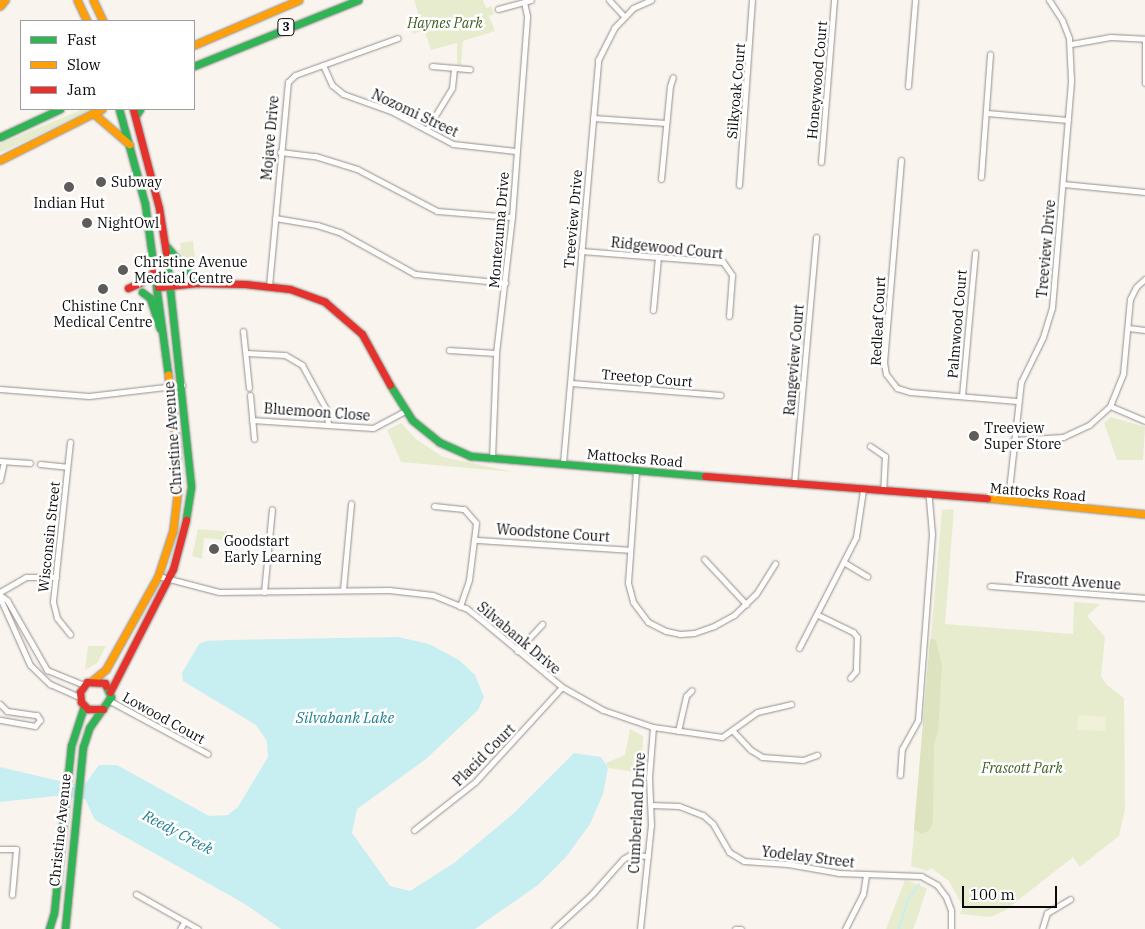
<!DOCTYPE html>
<html>
<head>
<meta charset="utf-8">
<style>
  body { margin:0 }
  #map { position:relative; width:1145px; height:929px; overflow:hidden; background:#f9f4ee; font-family:"IBM Plex Serif",serif }
  div>[style] { position:absolute }
  [style*='--x'] { left:calc(var(--x)*1px); top:calc(var(--y)*1px); width:calc(var(--w)*1px); rotate:calc(var(--a)*1deg) }
  .green>* { inset:0; background:#e8eccf }
  .forest>* { inset:0; background:#dce3be }
  .pitch>* { inset:0; background:#f1f0d9 }
  .water>* { inset:0; background:#c7eef1 }
  .stream>* { height:2px; margin:-1px; padding:0 1px; transform-origin:1px; border-radius:1px; background:#c7eef1 }
  .roads { filter:drop-shadow(0 0 1px #928f8d) drop-shadow(0 0 1px #928f8d) }
  .street>* { height:5px; margin:-2.5px; padding:0 2.5px; transform-origin:2.5px; border-radius:2.5px; background:#fefdfc }
  .fast>* { height:7px; margin:-3.5px; padding:0 3.5px; transform-origin:3.5px; border-radius:3.5px; background:#30b455 }
  .slow>* { height:7px; margin:-3.5px; padding:0 3.5px; transform-origin:3.5px; border-radius:3.5px; background:#ff9f0a }
  .jam>* { height:7px; margin:-3.5px; padding:0 3.5px; transform-origin:3.5px; border-radius:3.5px; background:#e5322d }
  .dots>* { width:14px; height:14px; translate:-50% -50%; box-sizing:border-box; border:2px solid #fff; border-radius:50% }
  span { translate:-50% -50%; white-space:nowrap; text-align:center; line-height:1.15; -webkit-text-stroke:5px #fff; paint-order:stroke }
  .shield-label span { padding:1px 4px; background:#fff; border:1px solid; border-radius:4px; -webkit-text-stroke-width:0 }
  .shield-label { font-size:12px; color:#0a0a0a; font-weight:700 }
  .park-label { font-size:14px; color:#3d5d20; font-style:italic }
  .street-label { font-size:14px; color:#0a0a0a }
  .poi-label { font-size:14px; color:#0a0a0a }
  .left { translate:0 -50%; text-align:left }
  .water-label { font-size:15px; color:#1d8093; font-style:italic }
  .legend { position:absolute; left:20px; top:20px; width:175px; height:90px; box-sizing:border-box; background:#fff; border:1px solid #9d9d9d; margin:0; padding:6px 9px; list-style:none; font-size:15px; color:#0a0a0a }
  .legend li { display:flex; align-items:center; gap:10px; height:25px }
  .legend b { width:25px; border:1px solid #9d9d9d }
  .scale { position:absolute; left:962px; top:886px; width:95px; height:22px; box-sizing:border-box; border:2px solid #0a0a0a; border-top:0; padding-left:6px; font-size:15px; line-height:18px; white-space:nowrap; color:#0a0a0a; -webkit-text-stroke:4px #fff; paint-order:stroke }
</style>
</head>
<body>
<div id="map">
  <div class="green">
    <i style="clip-path:polygon(414px 0,483px 0,486px 8px,491px 6px,494px 14px,489px 16px,495px 31px,463px 41px,461px 65px,457px 65px,457px 43px,431px 50px,424px 30px,413px 34px,412px 30px,422px 26px)"></i>
    <i style="clip-path:polygon(83px 109px,94px 109px,0 153px,0 144px)"></i>
    <i style="clip-path:polygon(193px 241px,197px 273px,178px 250px,181px 249px,180px 243px)"></i>
    <i style="clip-path:polygon(1111px 417px,1145px 427px,1143px 460px,1117px 460px,1104px 423px)"></i>
    <i style="clip-path:polygon(401px 423px,416px 439px,443px 457px,513px 472px,401px 462px,387px 430px)"></i>
    <i style="clip-path:polygon(954px 509px,945px 624px,1073px 634px,1074px 602px,1100px 604px,1087px 616px,1105px 637px,1101px 676px,1107px 685px,1124px 698px,1125px 809px,1119px 836px,1080px 867px,1073px 857px,1006px 910px,991px 917px,960px 914px,963px 907px,949px 881px,931px 868px,928px 871px,911px 866px,942px 510px)"></i>
    <i style="clip-path:polygon(198px 529px,232px 532px,227px 560px,224px 560px,225px 540px,204px 538px,202px 559px,192px 556px)"></i>
    <i style="clip-path:polygon(88px 646px,106px 646px,97px 663px,85px 670px)"></i>
    <i style="clip-path:polygon(630px 729px,643px 736px,642px 773px,608px 768px,606px 763px,625px 755px)"></i>
    <i style="clip-path:polygon(905px 880px,927px 888px,917px 919px,913px 929px,886px 929px)"></i>
  </div>
  <div class="forest">
    <i style="clip-path:polygon(930px 639px,936px 640px,942px 665px,938px 732px,934px 744px,933px 821px,930px 830px,922px 834px,914px 830px)"></i>
  </div>
  <div class="pitch">
    <i style="clip-path:polygon(1078px 715px,1106px 717px,1105px 731px,1077px 730px)"></i>
  </div>
  <div class="water">
    <i style="clip-path:polygon(398px 637px,429px 644px,459px 660px,475px 675px,484px 697px,478px 710px,426px 759px,357px 809px,352px 833px,390px 886px,410px 891px,454px 863px,513px 814px,574px 753px,601px 757px,608px 768px,603px 794px,590px 824px,566px 857px,538px 885px,475px 929px,281px 929px,245px 904px,95px 820px,85px 799px,55px 796px,0 802px,0 767px,72px 784px,86px 783px,99px 765px,117px 765px,209px 816px,228px 815px,238px 807px,268px 757px,267px 741px,256px 725px,183px 681px,182px 673px,199px 644px,206px 641px,229px 640px)"></i>
  </div>
  <div class="stream">
    <i style="--x:899;--y:929;--w:30;--a:-73"></i>
    <i style="--x:908;--y:900;--w:19;--a:-55"></i>
  </div>
  <div class="roads">
    <div class="street">
      <i style="--x:609;--y:0;--w:22;--a:47"></i>
      <i style="--x:498;--y:9;--w:34;--a:-15"></i>
      <i style="--x:1145;--y:39;--w:44;--a:90"></i>
      <i style="--x:1071;--y:44;--w:40;--a:-10"></i>
      <i style="--x:1110;--y:37;--w:35;--a:3"></i>
      <i style="--x:323;--y:65;--w:22;--a:66"></i>
      <i style="--x:332;--y:85;--w:14;--a:39"></i>
      <i style="--x:343;--y:94;--w:51;--a:19.5"></i>
      <i style="--x:391;--y:111;--w:70;--a:28"></i>
      <i style="--x:453;--y:144;--w:63;--a:6.3"></i>
      <i style="--x:432;--y:66;--w:38;--a:5"></i>
      <i style="--x:908;--y:86;--w:86;--a:-85.3"></i>
      <i style="--x:987;--y:113;--w:81;--a:4.9"></i>
      <i style="--x:593;--y:118;--w:73;--a:3.9"></i>
      <i style="--x:427;--y:129;--w:48;--a:-58.6"></i>
      <i style="--x:452;--y:88;--w:20;--a:-84"></i>
      <i style="--x:280;--y:152;--w:35;--a:7"></i>
      <i style="--x:315;--y:156;--w:44;--a:17.2"></i>
      <i style="--x:357;--y:169;--w:90;--a:27.7"></i>
      <i style="--x:437;--y:211;--w:75;--a:4.6"></i>
      <i style="--x:901;--y:160;--w:203;--a:94.8"></i>
      <i style="--x:884;--y:362;--w:12;--a:81"></i>
      <i style="--x:886;--y:374;--w:18;--a:52"></i>
      <i style="--x:897;--y:388;--w:14;--a:17"></i>
      <i style="--x:910;--y:392;--w:107;--a:4.8"></i>
      <i style="--x:821;--y:162;--w:163;--a:-85.4"></i>
      <i style="--x:981;--y:177;--w:123;--a:-85.8"></i>
      <i style="--x:661;--y:179;--w:93;--a:-84.5"></i>
      <i style="--x:670;--y:86;--w:9;--a:-72"></i>
      <i style="--x:1063;--y:184;--w:82;--a:5.6"></i>
      <i style="--x:739;--y:185;--w:185;--a:-86"></i>
      <i style="--x:275;--y:218;--w:43;--a:9.5"></i>
      <i style="--x:317;--y:225;--w:25;--a:18"></i>
      <i style="--x:341;--y:233;--w:85;--a:29"></i>
      <i style="--x:415;--y:274;--w:91;--a:5.6"></i>
      <i style="--x:581;--y:251;--w:142;--a:4.4"></i>
      <i style="--x:723;--y:262;--w:16;--a:55"></i>
      <i style="--x:732;--y:275;--w:41;--a:94.2"></i>
      <i style="--x:269;--y:286;--w:205;--a:-84.7"></i>
      <i style="--x:288;--y:82;--w:10;--a:-45"></i>
      <i style="--x:295;--y:75;--w:109;--a:-19.8"></i>
      <i style="--x:653;--y:310;--w:53;--a:-84.6"></i>
      <i style="--x:1128;--y:328;--w:17;--a:7"></i>
      <i style="--x:243;--y:331;--w:57;--a:84"></i>
      <i style="--x:449;--y:350;--w:47;--a:3.7"></i>
      <i style="--x:246;--y:353;--w:39;--a:3"></i>
      <i style="--x:285;--y:355;--w:20;--a:30"></i>
      <i style="--x:302;--y:365;--w:50;--a:61.4"></i>
      <i style="--x:326;--y:409;--w:15;--a:82"></i>
      <i style="--x:571;--y:383;--w:150;--a:4.6"></i>
      <i style="--x:0;--y:389;--w:89;--a:4.5"></i>
      <i style="--x:89;--y:396;--w:94;--a:-6.7"></i>
      <i style="--x:250;--y:395;--w:44;--a:84.8"></i>
      <i style="--x:962;--y:396;--w:144;--a:-84.8"></i>
      <i style="--x:1110;--y:406;--w:38;--a:23"></i>
      <i style="--x:252;--y:420;--w:121;--a:3.8"></i>
      <i style="--x:373;--y:428;--w:36;--a:-28"></i>
      <i style="--x:1013;--y:440;--w:50;--a:-3.4"></i>
      <i style="--x:1063;--y:437;--w:29;--a:-25"></i>
      <i style="--x:1089;--y:425;--w:28;--a:-42"></i>
      <i style="--x:1110;--y:406;--w:35;--a:-68"></i>
      <i style="--x:1123;--y:374;--w:75;--a:-84.7"></i>
      <i style="--x:1130;--y:299;--w:13;--a:-63"></i>
      <i style="--x:1136;--y:287;--w:12;--a:-42"></i>
      <i style="--x:70;--y:442;--w:161;--a:96.1"></i>
      <i style="--x:53;--y:602;--w:16;--a:76"></i>
      <i style="--x:57;--y:618;--w:21;--a:51"></i>
      <i style="--x:870;--y:446;--w:18;--a:34"></i>
      <i style="--x:885;--y:456;--w:35;--a:93"></i>
      <i style="--x:492;--y:459;--w:106;--a:-87.8"></i>
      <i style="--x:496;--y:353;--w:137;--a:-83.3"></i>
      <i style="--x:512;--y:217;--w:202;--a:-85.7"></i>
      <i style="--x:527;--y:16;--w:14;--a:-102"></i>
      <i style="--x:0;--y:461;--w:30;--a:4"></i>
      <i style="--x:563;--y:463;--w:405;--a:-85"></i>
      <i style="--x:598;--y:60;--w:36;--a:-63"></i>
      <i style="--x:614;--y:28;--w:28;--a:-46"></i>
      <i style="--x:633;--y:8;--w:20;--a:-24"></i>
      <i style="--x:40;--y:464;--w:27;--a:6"></i>
      <i style="--x:636;--y:471;--w:112;--a:94.1"></i>
      <i style="--x:628;--y:583;--w:20;--a:75"></i>
      <i style="--x:633;--y:602;--w:25;--a:53"></i>
      <i style="--x:648;--y:622;--w:20;--a:27"></i>
      <i style="--x:666;--y:631;--w:14;--a:12"></i>
      <i style="--x:680;--y:634;--w:14;--a:-4"></i>
      <i style="--x:694;--y:633;--w:21;--a:-19"></i>
      <i style="--x:714;--y:626;--w:23;--a:-29"></i>
      <i style="--x:734;--y:615;--w:30;--a:-44"></i>
      <i style="--x:756;--y:594;--w:36;--a:-58"></i>
      <i style="--x:0;--y:480;--w:19;--a:-78"></i>
      <i style="--x:794;--y:484;--w:248;--a:-84.9"></i>
      <i style="--x:1008;--y:499;--w:118;--a:-83.7"></i>
      <i style="--x:1021;--y:382;--w:50;--a:-63.9"></i>
      <i style="--x:1043;--y:337;--w:30;--a:-73"></i>
      <i style="--x:1052;--y:308;--w:229;--a:-85.2"></i>
      <i style="--x:1071;--y:80;--w:42;--a:-92.7"></i>
      <i style="--x:1069;--y:38;--w:19;--a:-111"></i>
      <i style="--x:1062;--y:20;--w:24;--a:-123"></i>
      <i style="--x:434;--y:506;--w:30;--a:6"></i>
      <i style="--x:464;--y:509;--w:18;--a:49"></i>
      <i style="--x:476;--y:523;--w:57;--a:97"></i>
      <i style="--x:469;--y:580;--w:28;--a:109"></i>
      <i style="--x:476;--y:540;--w:154;--a:3.7"></i>
      <i style="--x:704;--y:559;--w:62;--a:47"></i>
      <i style="--x:845;--y:563;--w:26;--a:31"></i>
      <i style="--x:158;--y:576;--w:63;--a:14.7"></i>
      <i style="--x:219;--y:592;--w:170;--a:-0.7"></i>
      <i style="--x:389;--y:590;--w:44;--a:6.5"></i>
      <i style="--x:433;--y:595;--w:35;--a:22"></i>
      <i style="--x:466;--y:608;--w:16;--a:38"></i>
      <i style="--x:479;--y:618;--w:108;--a:39.7"></i>
      <i style="--x:562;--y:687;--w:47;--a:29.3"></i>
      <i style="--x:603;--y:710;--w:53;--a:18.8"></i>
      <i style="--x:653;--y:727;--w:70;--a:8.2"></i>
      <i style="--x:722;--y:737;--w:43;--a:-35.5"></i>
      <i style="--x:757;--y:712;--w:35;--a:-13"></i>
      <i style="--x:990;--y:586;--w:155;--a:4.4"></i>
      <i style="--x:343;--y:590;--w:87;--a:-84.7"></i>
      <i style="--x:0;--y:592;--w:30;--a:-30"></i>
      <i style="--x:26;--y:577;--w:30;--a:0"></i>
      <i style="--x:264;--y:592;--w:83;--a:-84.5"></i>
      <i style="--x:0;--y:595;--w:9;--a:36"></i>
      <i style="--x:7;--y:600;--w:81;--a:60.3"></i>
      <i style="--x:47;--y:670;--w:40;--a:22"></i>
      <i style="--x:0;--y:598;--w:73;--a:65.9"></i>
      <i style="--x:30;--y:665;--w:28;--a:44"></i>
      <i style="--x:50;--y:684;--w:32;--a:24"></i>
      <i style="--x:818;--y:615;--w:39;--a:26"></i>
      <i style="--x:853;--y:632;--w:6;--a:51"></i>
      <i style="--x:857;--y:637;--w:34;--a:92"></i>
      <i style="--x:856;--y:671;--w:9;--a:131"></i>
      <i style="--x:799;--y:648;--w:125;--a:-62.8"></i>
      <i style="--x:856;--y:537;--w:48;--a:-81.5"></i>
      <i style="--x:517;--y:651;--w:37;--a:-47"></i>
      <i style="--x:110;--y:701;--w:111;--a:28.4"></i>
      <i style="--x:0;--y:704;--w:10;--a:45"></i>
      <i style="--x:7;--y:711;--w:30;--a:8"></i>
      <i style="--x:37;--y:715;--w:6;--a:59"></i>
      <i style="--x:40;--y:720;--w:8;--a:130"></i>
      <i style="--x:35;--y:726;--w:36;--a:-170"></i>
      <i style="--x:678;--y:731;--w:36;--a:-77"></i>
      <i style="--x:686;--y:696;--w:8;--a:-45"></i>
      <i style="--x:733;--y:731;--w:26;--a:47"></i>
      <i style="--x:751;--y:750;--w:13;--a:32"></i>
      <i style="--x:762;--y:757;--w:41;--a:4.2"></i>
      <i style="--x:803;--y:760;--w:15;--a:-20"></i>
      <i style="--x:900;--y:775;--w:26;--a:-86"></i>
      <i style="--x:902;--y:749;--w:33;--a:-61"></i>
      <i style="--x:918;--y:720;--w:187;--a:-85.7"></i>
      <i style="--x:932;--y:534;--w:38;--a:-95"></i>
      <i style="--x:651;--y:805;--w:28;--a:2"></i>
      <i style="--x:679;--y:806;--w:26;--a:21"></i>
      <i style="--x:703;--y:815;--w:13;--a:42"></i>
      <i style="--x:713;--y:824;--w:32;--a:60"></i>
      <i style="--x:729;--y:852;--w:17;--a:31"></i>
      <i style="--x:744;--y:861;--w:44;--a:3.9"></i>
      <i style="--x:788;--y:864;--w:52;--a:10"></i>
      <i style="--x:839;--y:873;--w:82;--a:2.1"></i>
      <i style="--x:921;--y:876;--w:18;--a:29"></i>
      <i style="--x:937;--y:885;--w:15;--a:53"></i>
      <i style="--x:946;--y:897;--w:14;--a:69"></i>
      <i style="--x:951;--y:910;--w:19;--a:90"></i>
      <i style="--x:414;--y:830;--w:78;--a:-38.2"></i>
      <i style="--x:475;--y:782;--w:129;--a:-47.5"></i>
      <i style="--x:0;--y:849;--w:16;--a:0"></i>
      <i style="--x:16;--y:849;--w:46;--a:95"></i>
      <i style="--x:136;--y:894;--w:71;--a:29.4"></i>
      <i style="--x:180;--y:929;--w:9;--a:-58"></i>
      <i style="--x:554;--y:929;--w:52;--a:-42.6"></i>
      <i style="--x:592;--y:894;--w:47;--a:-48.5"></i>
      <i style="--x:623;--y:859;--w:8;--a:-30"></i>
      <i style="--x:630;--y:855;--w:18;--a:3"></i>
      <i style="--x:640;--y:929;--w:105;--a:-84"></i>
      <i style="--x:651;--y:825;--w:48;--a:-92.4"></i>
      <i style="--x:649;--y:777;--w:50;--a:-85.4"></i>
      <i style="--x:735;--y:929;--w:6;--a:0"></i>
      <i style="--x:845;--y:929;--w:39;--a:-63"></i>
      <i style="--x:863;--y:894;--w:19;--a:-81"></i>
      <i style="--x:1042;--y:929;--w:17;--a:-73"></i>
      <i style="--x:1047;--y:913;--w:27;--a:-31"></i>
    </div>
    <div class="fast">
      <i style="--x:194;--y:66;--w:177;--a:-21.9"></i>
      <i style="--x:119;--y:109;--w:98;--a:74.7"></i>
      <i style="--x:145;--y:204;--w:173;--a:82.3"></i>
      <i style="--x:136;--y:115;--w:7;--a:-56"></i>
      <i style="--x:0;--y:137;--w:66;--a:-25"></i>
      <i style="--x:167;--y:247;--w:48;--a:49.3"></i>
      <i style="--x:166;--y:252;--w:236;--a:83.9"></i>
      <i style="--x:191;--y:487;--w:33;--a:99"></i>
      <i style="--x:142;--y:292;--w:10;--a:37"></i>
      <i style="--x:150;--y:298;--w:32;--a:72"></i>
      <i style="--x:390;--y:385;--w:41;--a:57.8"></i>
      <i style="--x:412;--y:420;--w:35;--a:39"></i>
      <i style="--x:439;--y:442;--w:35;--a:24"></i>
      <i style="--x:471;--y:456;--w:235;--a:4.9"></i>
      <i style="--x:49;--y:929;--w:17;--a:-73"></i>
      <i style="--x:54;--y:913;--w:168;--a:-84.2"></i>
      <i style="--x:71;--y:746;--w:42;--a:-72"></i>
      <i style="--x:65;--y:929;--w:183;--a:-84.4"></i>
      <i style="--x:83;--y:747;--w:20;--a:-72"></i>
      <i style="--x:89;--y:728;--w:38;--a:-55"></i>
      <i style="--x:111;--y:697;--w:12;--a:-114"></i>
    </div>
    <div class="slow">
      <i style="--x:77;--y:0;--w:23;--a:65"></i>
      <i style="--x:93;--y:0;--w:23;--a:65"></i>
      <i style="--x:0;--y:6;--w:8;--a:-50"></i>
      <i style="--x:194;--y:45;--w:114;--a:-23.2"></i>
      <i style="--x:93;--y:113;--w:48;--a:40.7"></i>
      <i style="--x:0;--y:160;--w:114;--a:-26.6"></i>
      <i style="--x:987;--y:498;--w:159;--a:5.8"></i>
      <i style="--x:93;--y:680;--w:17;--a:-40"></i>
      <i style="--x:106;--y:669;--w:107;--a:-60.8"></i>
      <i style="--x:158;--y:576;--w:48;--a:-71.9"></i>
      <i style="--x:173;--y:530;--w:42;--a:-83.2"></i>
      <i style="--x:178;--y:488;--w:38;--a:-92"></i>
      <i style="--x:177;--y:450;--w:76;--a:-96.8"></i>
    </div>
    <div class="jam">
      <i style="--x:133;--y:109;--w:102;--a:75.3"></i>
      <i style="--x:159;--y:208;--w:45;--a:81"></i>
      <i style="--x:158;--y:287;--w:40;--a:-5.7"></i>
      <i style="--x:198;--y:283;--w:47;--a:1.2"></i>
      <i style="--x:245;--y:284;--w:45;--a:6.3"></i>
      <i style="--x:290;--y:289;--w:37;--a:20"></i>
      <i style="--x:325;--y:302;--w:49;--a:40.9"></i>
      <i style="--x:362;--y:334;--w:58;--a:61.2"></i>
      <i style="--x:128;--y:288;--w:20;--a:-24"></i>
      <i style="--x:146;--y:280;--w:15;--a:-48"></i>
      <i style="--x:705;--y:476;--w:283;--a:4.5"></i>
      <i style="--x:110;--y:692;--w:138;--a:-62.9"></i>
      <i style="--x:173;--y:569;--w:51;--a:-75.1"></i>
      <i style="--x:103;--y:709;--w:15;--a:180"></i>
      <i style="--x:88;--y:709;--w:10;--a:-135"></i>
      <i style="--x:81;--y:702;--w:10;--a:-96"></i>
      <i style="--x:80;--y:692;--w:12;--a:-55"></i>
      <i style="--x:87;--y:682;--w:18;--a:3"></i>
      <i style="--x:105;--y:683;--w:3;--a:72"></i>
    </div>
  </div>
  <div class="dots">
    <i style="left:101px;top:182px;background:#5e5c5a"></i>
    <i style="left:69px;top:187px;background:#5e5c5a"></i>
    <i style="left:87px;top:223px;background:#5e5c5a"></i>
    <i style="left:123px;top:270px;background:#5e5c5a"></i>
    <i style="left:103px;top:289px;background:#5e5c5a"></i>
    <i style="left:974px;top:436px;background:#5e5c5a"></i>
    <i style="left:214px;top:549px;background:#5e5c5a"></i>
  </div>
  <div class="shield-label">
    <span style="left:286px;top:27px">3</span>
  </div>
  <div class="park-label">
    <span style="left:445px;top:23px">Haynes Park</span>
    <span style="left:1022px;top:768px">Frascott Park</span>
  </div>
  <div class="street-label">
    <span style="left:817px;top:80px;rotate:-85deg">Honeywood Court</span>
    <span style="left:736px;top:91px;rotate:-85deg">Silkyoak Court</span>
    <span style="left:415px;top:113px;rotate:25deg">Nozomi Street</span>
    <span style="left:270px;top:138px;rotate:-85deg">Mojave Drive</span>
    <span style="left:573px;top:219px;rotate:-85deg">Treeview Drive</span>
    <span style="left:499px;top:230px;rotate:-85deg">Montezuma Drive</span>
    <span style="left:667px;top:248px;rotate:6deg">Ridgewood Court</span>
    <span style="left:1046px;top:249px;rotate:-85deg">Treeview Drive</span>
    <span style="left:878px;top:321px;rotate:-87deg">Redleaf Court</span>
    <span style="left:957px;top:324px;rotate:-85deg">Palmwood Court</span>
    <span style="left:794px;top:360px;rotate:-85deg">Rangeview Court</span>
    <span style="left:647px;top:378px;rotate:5deg">Treetop Court</span>
    <span style="left:317px;top:412px;rotate:4deg">Bluemoon Close</span>
    <span style="left:173px;top:438px;rotate:-94deg">Christine Avenue</span>
    <span style="left:635px;top:458px;rotate:5deg">Mattocks Road</span>
    <span style="left:1038px;top:492px;rotate:5deg">Mattocks Road</span>
    <span style="left:553px;top:533px;rotate:4deg">Woodstone Court</span>
    <span style="left:49px;top:537px;rotate:-84deg">Wisconsin Street</span>
    <span style="left:1068px;top:581px;rotate:4deg">Frascott Avenue</span>
    <span style="left:519px;top:638px;rotate:40deg">Silvabank Drive</span>
    <span style="left:164px;top:718px;rotate:29deg">Lowood Court</span>
    <span style="left:484px;top:755px;rotate:-45deg">Placid Court</span>
    <span style="left:637px;top:813px;rotate:-87deg">Cumberland Drive</span>
    <span style="left:60px;top:830px;rotate:-84deg">Christine Avenue</span>
    <span style="left:808px;top:857px;rotate:7deg">Yodelay Street</span>
  </div>
  <div class="poi-label">
    <span class="left" style="left:111px;top:182px">Subway</span>
    <span style="left:69px;top:203px">Indian Hut</span>
    <span class="left" style="left:97px;top:223px">NightOwl</span>
    <span class="left" style="left:134px;top:270px">Christine Avenue<br>Medical Centre</span>
    <span style="left:103px;top:314px">Chistine Cnr<br>Medical Centre</span>
    <span class="left" style="left:984px;top:436px">Treeview<br>Super Store</span>
    <span class="left" style="left:224px;top:549px">Goodstart<br>Early Learning</span>
  </div>
  <div class="water-label">
    <span style="left:345px;top:718px">Silvabank Lake</span>
    <span style="left:178px;top:832px;rotate:28deg">Reedy Creek</span>
  </div>
  <ul class="legend">
  <li><b style="height:6px;background:#30b455"></b>Fast</li>
  <li><b style="height:6px;background:#ff9f0a"></b>Slow</li>
  <li><b style="height:6px;background:#e5322d"></b>Jam</li>
  </ul>
  <div class="scale">100 m</div>
</div>
</body>
</html>
